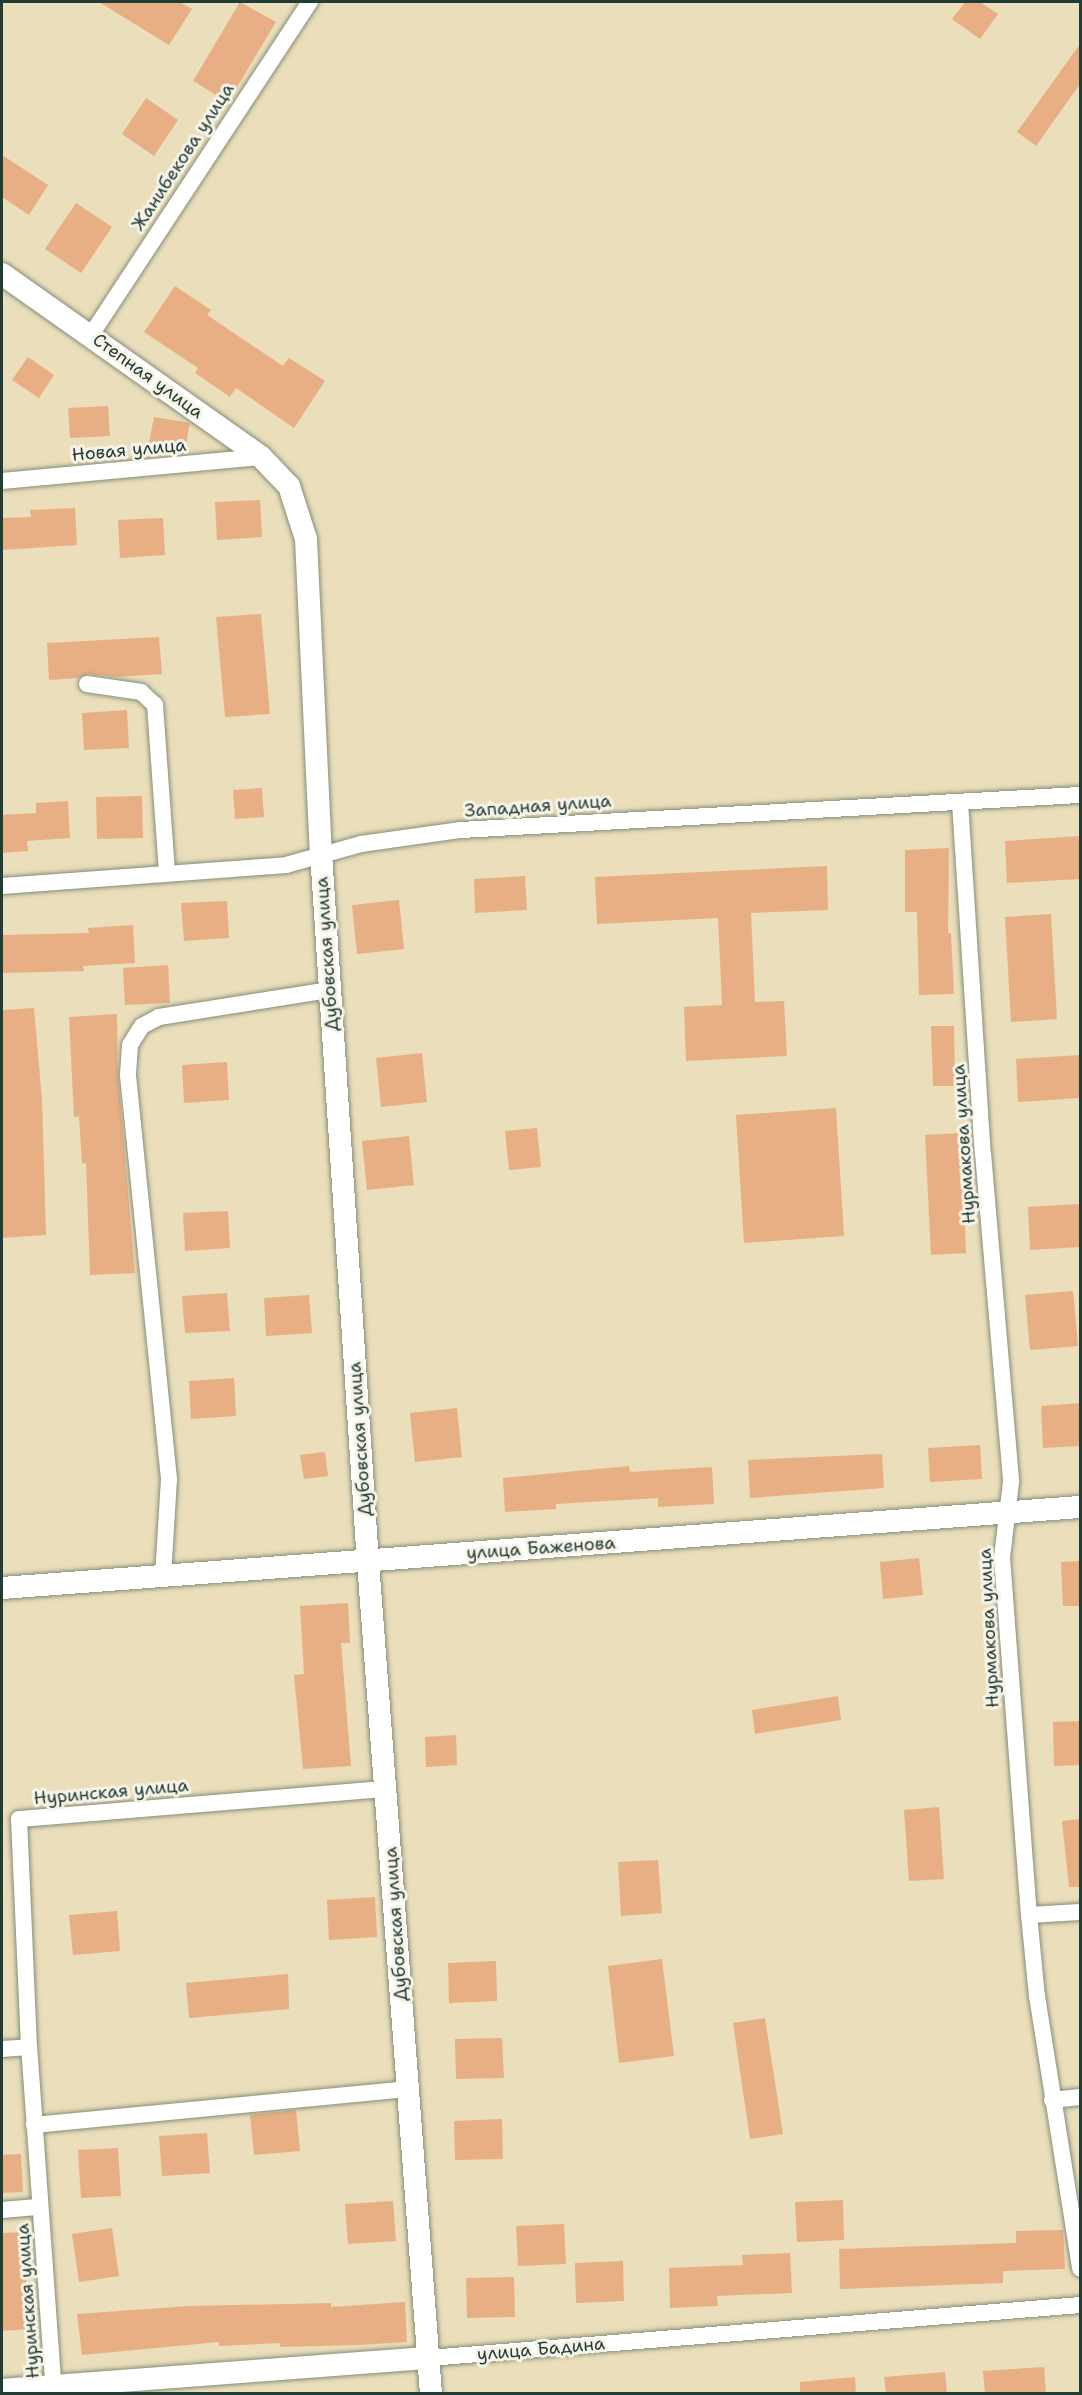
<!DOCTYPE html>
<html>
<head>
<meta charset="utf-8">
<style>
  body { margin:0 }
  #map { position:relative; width:1082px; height:2395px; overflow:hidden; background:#eadebb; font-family:"Shantell Sans",sans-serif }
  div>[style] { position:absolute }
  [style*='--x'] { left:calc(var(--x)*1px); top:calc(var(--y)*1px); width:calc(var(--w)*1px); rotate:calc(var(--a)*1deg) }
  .building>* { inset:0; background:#e8af85 }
  .roads { filter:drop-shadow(0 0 2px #848e78) drop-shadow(0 0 2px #848e78) }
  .street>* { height:16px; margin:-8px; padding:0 8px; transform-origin:8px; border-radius:8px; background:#fff }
  .secondary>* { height:22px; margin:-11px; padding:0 11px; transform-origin:11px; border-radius:11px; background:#fff }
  span { translate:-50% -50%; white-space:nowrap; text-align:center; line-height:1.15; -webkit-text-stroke:6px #f7f3e8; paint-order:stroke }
  .street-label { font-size:18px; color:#1f3d34 }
  .frame { position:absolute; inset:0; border:3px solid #1f3d34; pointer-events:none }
</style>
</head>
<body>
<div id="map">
  <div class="building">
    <i style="clip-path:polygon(99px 2px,179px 2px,192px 9px,169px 45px)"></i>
    <i style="clip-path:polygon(240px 2px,276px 22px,228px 102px,193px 81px)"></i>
    <i style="clip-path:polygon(965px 2px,980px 2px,998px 14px,980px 39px,952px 19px)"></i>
    <i style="clip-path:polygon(1080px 44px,1080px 84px,1036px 146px,1017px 132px)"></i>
    <i style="clip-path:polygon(146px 98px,178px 120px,154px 156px,122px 134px)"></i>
    <i style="clip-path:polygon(2px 155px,48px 185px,29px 215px,2px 197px)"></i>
    <i style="clip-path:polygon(76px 203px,112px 227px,81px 273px,45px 249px)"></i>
    <i style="clip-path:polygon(175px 286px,211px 310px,207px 315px,283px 366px,289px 358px,325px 381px,294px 428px,236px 388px,230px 397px,195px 373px,198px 368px,144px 332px)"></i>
    <i style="clip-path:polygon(28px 357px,54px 375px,39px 398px,12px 380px)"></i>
    <i style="clip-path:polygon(108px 406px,110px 436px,70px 438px,68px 408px)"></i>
    <i style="clip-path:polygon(154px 417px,190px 423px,184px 454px,148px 448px)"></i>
    <i style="clip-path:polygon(260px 500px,262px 537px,217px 540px,215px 502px)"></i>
    <i style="clip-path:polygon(75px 508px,77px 545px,2px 550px,2px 518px,31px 517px,30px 510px)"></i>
    <i style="clip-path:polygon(163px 518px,165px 555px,120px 558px,118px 520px)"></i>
    <i style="clip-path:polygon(261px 614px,270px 714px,225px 717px,216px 617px)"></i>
    <i style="clip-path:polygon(159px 637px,162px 674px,117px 677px,88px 674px,78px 678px,49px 680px,47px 643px)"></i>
    <i style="clip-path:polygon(127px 710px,129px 748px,84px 750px,82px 713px)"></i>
    <i style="clip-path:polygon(262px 788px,264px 817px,235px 819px,233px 790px)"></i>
    <i style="clip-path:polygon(142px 796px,143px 838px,97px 839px,96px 797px)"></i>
    <i style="clip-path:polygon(68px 801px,70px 838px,27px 841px,28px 851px,2px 853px,2px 815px,36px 813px,36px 803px)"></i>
    <i style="clip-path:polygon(1080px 836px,1080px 879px,1007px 883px,1005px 841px)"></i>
    <i style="clip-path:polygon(949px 848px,948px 933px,951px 933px,954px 994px,919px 995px,917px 912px,905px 912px,905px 850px)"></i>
    <i style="clip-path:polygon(827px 866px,828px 910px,751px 913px,755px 1002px,784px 1001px,787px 1056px,686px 1061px,684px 1007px,722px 1005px,718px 918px,597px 924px,595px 877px)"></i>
    <i style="clip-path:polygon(525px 876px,527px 910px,475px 913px,474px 879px)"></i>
    <i style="clip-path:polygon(399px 900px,404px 949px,357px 954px,352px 905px)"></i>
    <i style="clip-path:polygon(227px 901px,229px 938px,184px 941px,181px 903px)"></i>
    <i style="clip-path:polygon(1051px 914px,1057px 1019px,1011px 1022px,1005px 917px)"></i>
    <i style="clip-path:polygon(133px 925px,135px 963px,83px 966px,84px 971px,2px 973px,2px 935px,89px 933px,88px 928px)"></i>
    <i style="clip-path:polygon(168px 965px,170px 1003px,125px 1005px,123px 968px)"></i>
    <i style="clip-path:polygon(34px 1008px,42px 1100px,46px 1235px,2px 1238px,2px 1010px)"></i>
    <i style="clip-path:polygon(117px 1014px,118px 1075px,135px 1273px,90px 1275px,86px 1163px,82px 1164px,79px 1116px,74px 1117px,69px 1017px)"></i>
    <i style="clip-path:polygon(931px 1026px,954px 1026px,955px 1086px,933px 1086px)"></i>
    <i style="clip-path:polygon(422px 1053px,427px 1102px,381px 1107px,376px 1058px)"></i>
    <i style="clip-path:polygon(1080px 1055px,1080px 1098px,1018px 1102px,1016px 1059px)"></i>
    <i style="clip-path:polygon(227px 1062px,229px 1100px,184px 1103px,182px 1065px)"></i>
    <i style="clip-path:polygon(836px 1108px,844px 1236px,744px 1243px,736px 1115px)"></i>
    <i style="clip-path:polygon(537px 1128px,541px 1167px,509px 1170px,505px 1131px)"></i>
    <i style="clip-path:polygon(961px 1133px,966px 1253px,931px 1255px,925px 1135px)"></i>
    <i style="clip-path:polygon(409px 1136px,414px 1185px,367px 1190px,362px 1141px)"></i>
    <i style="clip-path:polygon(1080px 1204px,1080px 1247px,1030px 1250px,1028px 1207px)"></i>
    <i style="clip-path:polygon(228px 1211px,230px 1248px,185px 1251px,183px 1213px)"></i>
    <i style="clip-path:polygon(1073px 1291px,1078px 1346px,1030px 1350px,1025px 1295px)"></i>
    <i style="clip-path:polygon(227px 1293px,230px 1331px,185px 1333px,182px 1296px)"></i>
    <i style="clip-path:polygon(309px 1295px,312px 1333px,266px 1336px,264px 1298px)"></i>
    <i style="clip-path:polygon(234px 1378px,236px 1416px,191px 1419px,189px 1381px)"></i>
    <i style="clip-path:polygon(1080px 1403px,1080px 1446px,1043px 1448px,1041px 1406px)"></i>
    <i style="clip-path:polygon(457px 1408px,462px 1457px,415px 1462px,410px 1413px)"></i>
    <i style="clip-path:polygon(980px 1445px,982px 1479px,930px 1482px,928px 1448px)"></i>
    <i style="clip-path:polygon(325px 1452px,328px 1476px,304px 1479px,300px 1455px)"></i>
    <i style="clip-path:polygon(882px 1454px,884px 1488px,750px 1498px,748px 1460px)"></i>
    <i style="clip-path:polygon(629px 1466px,630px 1472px,712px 1467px,714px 1504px,658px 1507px,658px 1498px,556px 1504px,556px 1509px,505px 1512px,503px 1478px)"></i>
    <i style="clip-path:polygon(919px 1558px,923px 1595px,883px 1599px,880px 1562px)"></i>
    <i style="clip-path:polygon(1080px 1561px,1080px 1606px,1063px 1606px,1061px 1562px)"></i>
    <i style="clip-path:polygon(348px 1603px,350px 1643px,341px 1643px,351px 1766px,303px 1769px,294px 1675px,304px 1674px,300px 1606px)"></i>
    <i style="clip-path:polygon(838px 1696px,841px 1720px,755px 1734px,752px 1710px)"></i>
    <i style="clip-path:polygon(1080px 1721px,1080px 1765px,1054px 1766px,1053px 1722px)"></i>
    <i style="clip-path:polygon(456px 1735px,457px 1765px,426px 1767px,425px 1737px)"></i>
    <i style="clip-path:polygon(939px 1807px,944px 1879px,909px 1881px,904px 1810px)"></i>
    <i style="clip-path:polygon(1080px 1819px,1080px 1887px,1069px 1887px,1062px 1821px)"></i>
    <i style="clip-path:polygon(658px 1860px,662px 1913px,621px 1916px,618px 1862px)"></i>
    <i style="clip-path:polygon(375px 1897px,377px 1937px,329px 1940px,327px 1900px)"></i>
    <i style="clip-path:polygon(117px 1911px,120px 1951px,73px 1955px,69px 1915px)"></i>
    <i style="clip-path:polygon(662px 1959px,674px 2056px,619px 2063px,608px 1966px)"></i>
    <i style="clip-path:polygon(496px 1961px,497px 2001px,449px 2003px,448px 1963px)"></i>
    <i style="clip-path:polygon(288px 1974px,289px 2009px,189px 2018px,186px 1983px)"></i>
    <i style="clip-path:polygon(765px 2018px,783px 2134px,750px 2139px,733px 2023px)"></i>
    <i style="clip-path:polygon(502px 2038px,504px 2078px,456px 2079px,455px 2039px)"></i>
    <i style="clip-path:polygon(296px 2110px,300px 2151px,254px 2155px,250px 2115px)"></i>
    <i style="clip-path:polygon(502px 2119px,503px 2159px,455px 2160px,454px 2121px)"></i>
    <i style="clip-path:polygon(207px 2133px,210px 2173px,162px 2176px,159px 2136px)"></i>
    <i style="clip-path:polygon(118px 2148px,121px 2196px,81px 2198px,78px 2150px)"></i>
    <i style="clip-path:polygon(21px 2154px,23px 2192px,2px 2193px,2px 2155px)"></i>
    <i style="clip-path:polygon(843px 2200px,844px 2240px,797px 2242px,795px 2202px)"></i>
    <i style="clip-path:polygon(393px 2201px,396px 2241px,348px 2244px,345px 2204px)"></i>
    <i style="clip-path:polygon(564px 2224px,566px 2264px,518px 2266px,516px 2226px)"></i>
    <i style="clip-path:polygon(112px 2228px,119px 2276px,79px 2282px,72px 2234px)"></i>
    <i style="clip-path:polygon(1063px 2230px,1065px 2269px,1003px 2271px,1003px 2283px,840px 2289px,839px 2249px,1016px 2243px,1016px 2231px)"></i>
    <i style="clip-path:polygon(23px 2232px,30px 2329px,2px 2331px,2px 2233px)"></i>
    <i style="clip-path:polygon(790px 2253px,792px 2293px,717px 2296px,718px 2306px,670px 2308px,669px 2268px,743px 2265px,742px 2255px)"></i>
    <i style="clip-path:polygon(623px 2261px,624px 2301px,576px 2303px,575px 2263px)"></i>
    <i style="clip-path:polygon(514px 2277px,515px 2317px,467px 2318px,466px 2278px)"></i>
    <i style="clip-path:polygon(405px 2302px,407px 2342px,358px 2345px,280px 2347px,280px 2343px,219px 2346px,219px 2342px,82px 2355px,77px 2314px,189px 2306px,331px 2303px,331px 2307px)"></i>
    <i style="clip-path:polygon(1044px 2367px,1046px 2394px,985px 2394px,983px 2371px)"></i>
    <i style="clip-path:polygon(945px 2372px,947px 2394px,886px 2394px,884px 2377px)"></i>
    <i style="clip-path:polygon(855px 2377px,856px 2394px,800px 2394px,800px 2382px)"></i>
  </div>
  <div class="roads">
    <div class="street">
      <i style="--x:91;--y:335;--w:399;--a:-56.7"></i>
      <i style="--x:2;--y:481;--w:260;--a:-5.3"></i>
      <i style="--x:87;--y:684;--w:55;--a:8.4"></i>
      <i style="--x:141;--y:692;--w:19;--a:43"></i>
      <i style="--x:155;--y:705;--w:168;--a:85.9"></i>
      <i style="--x:960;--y:802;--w:352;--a:86.3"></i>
      <i style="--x:983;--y:1153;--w:330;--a:85.1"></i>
      <i style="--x:1011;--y:1482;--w:76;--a:96.8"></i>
      <i style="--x:1002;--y:1557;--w:359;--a:85.7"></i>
      <i style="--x:1029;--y:1915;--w:81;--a:84.4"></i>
      <i style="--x:1037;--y:1996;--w:276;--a:81"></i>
      <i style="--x:2;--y:886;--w:285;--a:-4.2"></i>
      <i style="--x:286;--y:865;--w:78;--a:-15.6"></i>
      <i style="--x:361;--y:844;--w:101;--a:-8"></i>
      <i style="--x:461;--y:830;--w:620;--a:-3.24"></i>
      <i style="--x:163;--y:1577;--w:98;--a:-86.5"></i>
      <i style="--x:169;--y:1479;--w:407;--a:-95.8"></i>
      <i style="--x:128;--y:1074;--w:29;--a:-86"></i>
      <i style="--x:130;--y:1045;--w:22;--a:-58"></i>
      <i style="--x:142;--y:1026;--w:19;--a:-28"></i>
      <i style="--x:159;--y:1017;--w:173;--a:-9"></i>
      <i style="--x:1029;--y:1915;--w:51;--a:-3.4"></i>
      <i style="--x:2;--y:2049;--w:27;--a:-4"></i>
      <i style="--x:1052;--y:2100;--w:28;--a:-6"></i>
      <i style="--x:34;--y:2125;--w:377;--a:-5.5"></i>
      <i style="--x:2;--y:2210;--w:38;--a:-5"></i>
      <i style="--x:429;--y:2358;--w:653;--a:-4.65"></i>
      <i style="--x:54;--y:2394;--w:348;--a:-94.1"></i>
      <i style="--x:29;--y:2047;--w:228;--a:-92.5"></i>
      <i style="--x:19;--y:1819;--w:367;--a:-4.7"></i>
    </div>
    <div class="secondary">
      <i style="--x:2;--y:274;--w:317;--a:35.2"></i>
      <i style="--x:261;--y:457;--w:40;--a:46"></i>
      <i style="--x:289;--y:486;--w:56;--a:72.2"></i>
      <i style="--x:306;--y:539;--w:314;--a:87.3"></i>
      <i style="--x:321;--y:853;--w:711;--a:86.21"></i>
      <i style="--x:368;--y:1562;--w:834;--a:85.67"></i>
      <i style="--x:2;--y:1588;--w:1081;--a:-4.3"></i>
      <i style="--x:2;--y:2390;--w:428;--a:-4.3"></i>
    </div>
  </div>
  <div class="street-label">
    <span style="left:183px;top:157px;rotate:-57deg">Жанибекова улица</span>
    <span style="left:148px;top:376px;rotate:36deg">Степная улица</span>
    <span style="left:129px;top:450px;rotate:-5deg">Новая улица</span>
    <span style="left:538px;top:806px;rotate:-4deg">Западная улица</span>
    <span style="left:327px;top:954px;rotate:-94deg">Дубовская улица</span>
    <span style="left:964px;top:1144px;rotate:-94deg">Нурмакова улица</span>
    <span style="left:360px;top:1439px;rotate:-94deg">Дубовская улица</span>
    <span style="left:541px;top:1548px;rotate:-4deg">улица Баженова</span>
    <span style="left:989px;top:1628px;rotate:-93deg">Нурмакова улица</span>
    <span style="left:111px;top:1792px;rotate:-5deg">Нуринская улица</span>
    <span style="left:396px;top:1924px;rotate:-94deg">Дубовская улица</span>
    <span style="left:28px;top:2301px;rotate:-94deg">Нуринская улица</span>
    <span style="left:541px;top:2349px;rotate:-5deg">улица Бадина</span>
  </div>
  <div class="frame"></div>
</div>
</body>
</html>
